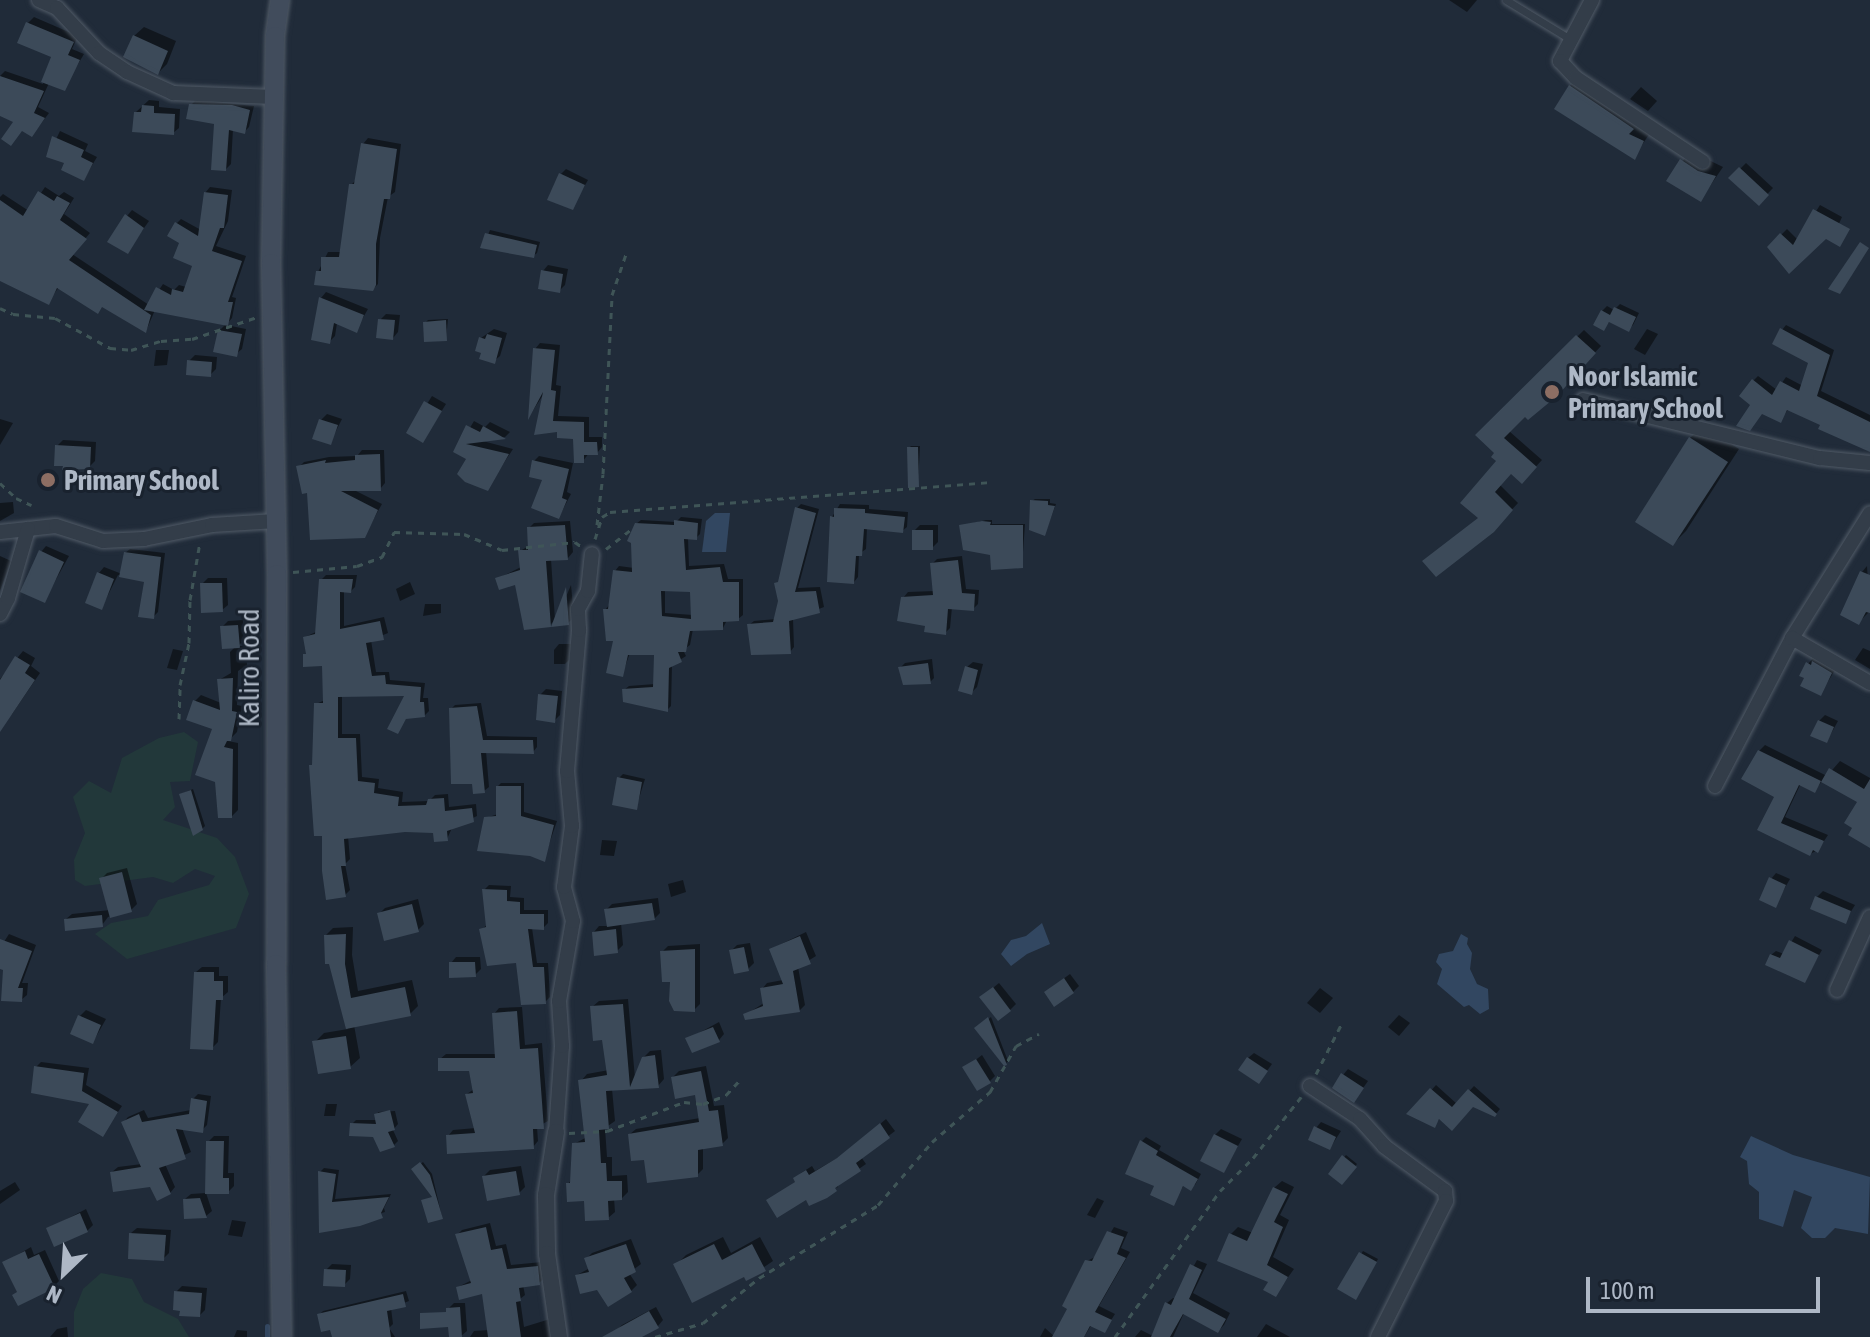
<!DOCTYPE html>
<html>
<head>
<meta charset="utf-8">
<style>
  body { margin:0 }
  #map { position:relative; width:1870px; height:1337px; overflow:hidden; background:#202b39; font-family:"Asap Condensed",sans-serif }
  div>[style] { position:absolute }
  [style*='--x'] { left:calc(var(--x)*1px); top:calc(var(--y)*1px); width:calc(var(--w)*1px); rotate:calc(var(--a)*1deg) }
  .green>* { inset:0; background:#22383a }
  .water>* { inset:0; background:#324761 }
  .shadow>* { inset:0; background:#0007 }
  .stream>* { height:5px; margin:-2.5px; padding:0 2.5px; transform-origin:2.5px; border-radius:2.5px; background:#324761 }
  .building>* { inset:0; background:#3c4a59 }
  .path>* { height:3px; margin-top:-1.5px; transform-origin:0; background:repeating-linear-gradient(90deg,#3f5557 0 6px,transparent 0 12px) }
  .roads { filter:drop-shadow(0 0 2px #515b67) drop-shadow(0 0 2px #515b67) }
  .service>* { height:7px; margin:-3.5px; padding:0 3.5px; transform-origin:3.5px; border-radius:3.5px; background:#333d49 }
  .minor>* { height:14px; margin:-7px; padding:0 7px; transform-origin:7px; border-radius:7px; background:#333d49 }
  .tertiary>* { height:16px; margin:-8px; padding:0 8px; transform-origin:8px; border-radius:8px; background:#333d49 }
  .secondary>* { height:18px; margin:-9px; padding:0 9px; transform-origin:9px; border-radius:9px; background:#414c5c }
  .dots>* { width:22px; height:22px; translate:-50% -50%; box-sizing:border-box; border:4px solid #19222e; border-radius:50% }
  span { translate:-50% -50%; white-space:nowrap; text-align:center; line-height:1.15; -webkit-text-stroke:6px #19222e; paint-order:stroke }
  .poi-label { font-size:28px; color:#aeb8c6; font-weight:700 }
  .left { translate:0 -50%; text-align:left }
  .street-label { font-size:28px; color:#aeb8c6 }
  .north { position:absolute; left:24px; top:1233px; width:80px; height:80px; -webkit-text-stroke:6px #19222e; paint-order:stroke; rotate:205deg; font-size:22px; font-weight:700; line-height:32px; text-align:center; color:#aeb8c6 }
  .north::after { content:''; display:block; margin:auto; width:28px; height:36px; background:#aeb8c6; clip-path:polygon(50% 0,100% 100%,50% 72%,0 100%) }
  .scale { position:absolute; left:1586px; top:1277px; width:234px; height:36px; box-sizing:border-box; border:4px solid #aeb8c6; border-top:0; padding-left:10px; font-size:24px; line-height:28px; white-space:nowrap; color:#aeb8c6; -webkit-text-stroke:6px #19222e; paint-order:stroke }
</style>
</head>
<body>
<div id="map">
  <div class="green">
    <i style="clip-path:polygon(184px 732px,198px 742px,190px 781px,170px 782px,175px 807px,163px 820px,217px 838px,235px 857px,249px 894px,236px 928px,127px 959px,95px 934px,111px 923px,148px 916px,158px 900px,209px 885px,215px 876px,195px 869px,173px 883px,153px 877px,85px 886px,75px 880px,74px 860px,85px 833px,73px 797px,89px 781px,111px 793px,122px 758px,159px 738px)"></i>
    <i style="clip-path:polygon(101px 1273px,132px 1279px,144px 1302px,178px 1319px,189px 1337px,74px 1337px,74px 1312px,83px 1289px)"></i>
  </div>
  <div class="water">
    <i style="clip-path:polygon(715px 513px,730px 513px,726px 552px,702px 552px,706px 521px)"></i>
    <i style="clip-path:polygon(1042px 923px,1050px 944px,1027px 954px,1011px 966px,1001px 954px,1011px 940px,1026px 936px)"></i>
    <i style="clip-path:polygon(1461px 934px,1468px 938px,1467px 944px,1472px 953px,1470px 969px,1477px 984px,1488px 989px,1489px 1009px,1480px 1014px,1469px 1005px,1464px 1007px,1437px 984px,1442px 969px,1436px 962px,1439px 954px,1453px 951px)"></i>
    <i style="clip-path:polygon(1751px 1136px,1793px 1155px,1870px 1177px,1868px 1234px,1835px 1228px,1825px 1238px,1812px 1238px,1801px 1228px,1812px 1197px,1794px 1190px,1783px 1227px,1759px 1219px,1759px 1192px,1749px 1184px,1747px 1161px,1740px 1157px)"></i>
  </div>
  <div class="shadow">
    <i style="clip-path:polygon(1449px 0,1477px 0,1467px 12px)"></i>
    <i style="clip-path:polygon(34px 17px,78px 36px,72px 49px,84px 54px,64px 88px,49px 83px,38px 107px,49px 113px,37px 129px,23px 129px,11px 144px,16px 121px,0 114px,0 76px,5px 71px,43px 84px,53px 56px,28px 23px)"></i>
    <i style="clip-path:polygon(144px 27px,176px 41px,167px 64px,158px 73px,134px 36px)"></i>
    <i style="clip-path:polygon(1578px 79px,1640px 120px,1635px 126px,1650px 133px,1634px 157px,1570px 86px)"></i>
    <i style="clip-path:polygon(1641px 87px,1657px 101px,1648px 111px,1630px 99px)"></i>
    <i style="clip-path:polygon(149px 100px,159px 101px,159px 107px,180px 109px,179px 128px,173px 133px,136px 112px)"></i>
    <i style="clip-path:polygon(196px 100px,254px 106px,249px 127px,244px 132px,233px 129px,231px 164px,226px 169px,217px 122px,191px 105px)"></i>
    <i style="clip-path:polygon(60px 131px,88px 144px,85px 151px,97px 157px,84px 179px,67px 162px,48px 156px)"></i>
    <i style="clip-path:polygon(368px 138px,401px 144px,395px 192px,388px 197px,380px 238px,378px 284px,373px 289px,318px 272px,328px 252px,342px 252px,351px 185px,357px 179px,363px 144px)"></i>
    <i style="clip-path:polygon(1690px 151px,1723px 167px,1701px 199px,1669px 181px)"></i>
    <i style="clip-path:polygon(1746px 163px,1773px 188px,1759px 203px,1731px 178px)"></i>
    <i style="clip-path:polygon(566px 169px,588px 180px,572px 208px,561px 174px)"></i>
    <i style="clip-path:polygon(45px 187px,59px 196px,64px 192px,74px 198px,64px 214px,90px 233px,72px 254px,149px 305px,163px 284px,174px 290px,179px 285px,186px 287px,195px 264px,181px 242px,176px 224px,181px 219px,201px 230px,205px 193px,210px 187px,232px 190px,228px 221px,216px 246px,246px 256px,232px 297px,236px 298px,232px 318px,226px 325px,246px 329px,242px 349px,236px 354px,219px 331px,227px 323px,155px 310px,146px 331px,103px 305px,59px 287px,48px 302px,0 278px,0 197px,3px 194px,29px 211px)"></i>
    <i style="clip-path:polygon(1820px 205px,1842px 217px,1833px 237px,1825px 237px,1789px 271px,1769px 247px,1787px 229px,1798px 240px)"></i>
    <i style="clip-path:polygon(132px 210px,149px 221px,127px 252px,127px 216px)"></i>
    <i style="clip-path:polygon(490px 230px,540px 242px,537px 253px,533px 256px,483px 247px)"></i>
    <i style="clip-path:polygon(548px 265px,568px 269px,565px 285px,559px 291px,543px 271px)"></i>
    <i style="clip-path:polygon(326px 292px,368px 309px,356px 330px,337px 323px,335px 336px,329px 342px,321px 298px)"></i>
    <i style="clip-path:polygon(1620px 304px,1639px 313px,1633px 325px,1628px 329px,1610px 321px,1604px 328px,1602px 311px,1607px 306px,1614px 310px)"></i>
    <i style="clip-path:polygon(386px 314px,400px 315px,398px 332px,393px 338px,380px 320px)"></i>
    <i style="clip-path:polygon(448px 319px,446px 339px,425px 323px,428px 320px)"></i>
    <i style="clip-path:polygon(1786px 325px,1834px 350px,1821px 391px,1870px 415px,1870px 450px,1789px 408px,1781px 420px,1753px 404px,1753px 381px,1758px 376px,1777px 390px,1786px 377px,1803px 386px,1811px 362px,1782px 330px)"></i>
    <i style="clip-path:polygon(494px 329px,507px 333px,500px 356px,494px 361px,481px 338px)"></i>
    <i style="clip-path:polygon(1647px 329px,1658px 334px,1645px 355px,1634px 349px)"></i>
    <i style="clip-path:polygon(1584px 330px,1601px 346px,1563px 387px,1525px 414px,1509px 431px,1542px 460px,1528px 475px,1511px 472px,1500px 485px,1518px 503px,1493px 530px,1480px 518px,1499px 461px,1497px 453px,1478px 435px)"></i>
    <i style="clip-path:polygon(540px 343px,560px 345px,556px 385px,561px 386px,558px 416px,589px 417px,589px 437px,602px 437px,602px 447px,597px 453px,589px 453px,583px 461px,575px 437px,559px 430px,537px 432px,545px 392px,530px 415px,535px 349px)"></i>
    <i style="clip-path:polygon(156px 350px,169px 350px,167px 365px,154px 366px)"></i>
    <i style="clip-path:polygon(195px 355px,217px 357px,216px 369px,210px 375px,189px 361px)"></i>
    <i style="clip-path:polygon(432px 396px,446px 404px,423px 441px,409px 433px)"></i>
    <i style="clip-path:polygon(327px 414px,342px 419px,330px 443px,321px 420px)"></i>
    <i style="clip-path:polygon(0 419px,13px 423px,0 445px)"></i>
    <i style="clip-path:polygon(474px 421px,485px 427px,490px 422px,510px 432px,505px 437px,479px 440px,513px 449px,487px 489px,468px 458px,456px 451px)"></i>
    <i style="clip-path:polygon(1703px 426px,1739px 449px,1686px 531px,1673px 544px,1690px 438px)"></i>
    <i style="clip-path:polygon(63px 440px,96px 442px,95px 461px,89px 467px,57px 446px)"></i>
    <i style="clip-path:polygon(911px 446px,920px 446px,918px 485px,909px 448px)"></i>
    <i style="clip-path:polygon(362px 450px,384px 450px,385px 483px,380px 489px,352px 489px,382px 504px,364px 536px,309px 491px,299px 467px,304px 462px,329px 457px,357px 456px)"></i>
    <i style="clip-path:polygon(539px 456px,573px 463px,567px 492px,571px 494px,559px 517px,534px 461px)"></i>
    <i style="clip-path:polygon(1035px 499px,1050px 499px,1050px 503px,1056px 504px,1046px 531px,1032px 501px)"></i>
    <i style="clip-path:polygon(13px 502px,14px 513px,0 521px,0 503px)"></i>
    <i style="clip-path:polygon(801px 504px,819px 509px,798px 588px,820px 587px,824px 607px,793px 619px,794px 647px,790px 652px,749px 625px,754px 621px,776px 619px,781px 579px,797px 508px)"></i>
    <i style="clip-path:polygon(840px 504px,869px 505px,869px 509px,908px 512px,907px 527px,902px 531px,867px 528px,866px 549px,859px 554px,858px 577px,854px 582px,832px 517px)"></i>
    <i style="clip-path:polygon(evenodd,681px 517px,702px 519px,700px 534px,696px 538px,688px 538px,689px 566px,724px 564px,728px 579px,743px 579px,743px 615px,738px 619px,727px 620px,723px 628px,693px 629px,690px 645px,683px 650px,686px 656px,672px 665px,671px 706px,667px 710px,624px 690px,629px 686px,655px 684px,656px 653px,630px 653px,622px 675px,605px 610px,610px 604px,615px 571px,619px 566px,634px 568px,636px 524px,641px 520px,676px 522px,681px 517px,665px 589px,691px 590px,693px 615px,665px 613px,665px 589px)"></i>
    <i style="clip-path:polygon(986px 520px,992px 520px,992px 524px,1025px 524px,1022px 566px,992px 553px,961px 526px)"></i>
    <i style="clip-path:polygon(570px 521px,573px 552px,568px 558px,551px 559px,555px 620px,550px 625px,516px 582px,497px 579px,521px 567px,520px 551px,529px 546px,529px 528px,534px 523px)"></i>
    <i style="clip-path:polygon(920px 525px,938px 525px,938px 542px,932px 548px,914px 531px)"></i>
    <i style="clip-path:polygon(46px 546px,69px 556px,44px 601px,41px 552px)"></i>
    <i style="clip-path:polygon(130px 549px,165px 553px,158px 612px,153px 617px,146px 580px,118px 575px,102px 607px,99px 573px,104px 567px,122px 574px,125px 553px)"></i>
    <i style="clip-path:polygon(0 556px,11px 561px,0 591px)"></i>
    <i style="clip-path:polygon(962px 556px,966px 589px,979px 590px,978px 604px,973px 609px,952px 607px,950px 628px,945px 633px,927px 625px,903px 598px,908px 592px,935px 591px,932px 564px,937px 559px)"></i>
    <i style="clip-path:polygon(1867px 566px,1870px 611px,1858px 623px,1862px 572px)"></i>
    <i style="clip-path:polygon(326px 575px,357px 575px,355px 587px,351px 591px,344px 590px,344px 626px,384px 617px,388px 633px,371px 640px,376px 672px,389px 672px,390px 680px,425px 683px,423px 698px,428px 698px,429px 711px,424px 716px,407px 717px,398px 732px,408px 694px,342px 695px,342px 734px,360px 734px,362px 777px,379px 779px,378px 788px,403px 792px,402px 802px,429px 801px,435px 795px,448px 794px,449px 807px,476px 804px,477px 816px,452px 828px,447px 839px,435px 831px,405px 830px,348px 836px,350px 859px,345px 864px,350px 890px,345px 895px,324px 834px,314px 763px,316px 704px,325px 700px,324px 664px,305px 655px,308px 651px,305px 637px,318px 631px,321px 580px)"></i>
    <i style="clip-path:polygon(208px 578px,227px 578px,228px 605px,222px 610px,202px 584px)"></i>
    <i style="clip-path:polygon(410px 582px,415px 594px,400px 601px,396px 589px)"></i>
    <i style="clip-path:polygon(571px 585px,574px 617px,568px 623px,554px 625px)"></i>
    <i style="clip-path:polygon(425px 604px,441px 604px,441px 613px,423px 616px)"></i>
    <i style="clip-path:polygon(243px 620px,244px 640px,238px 646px,246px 646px,247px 665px,238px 671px,237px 705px,242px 706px,237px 732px,228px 741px,238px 743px,238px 810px,232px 816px,214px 728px,195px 701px,201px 695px,221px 703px,219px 680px,231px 673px,230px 652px,236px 646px,222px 627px,228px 621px)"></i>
    <i style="clip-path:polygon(559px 644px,572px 644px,571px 658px,565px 664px,554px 664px,554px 650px)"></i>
    <i style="clip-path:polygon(1863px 648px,1870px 651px,1870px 669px,1855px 660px)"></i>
    <i style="clip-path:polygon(173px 649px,183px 651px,177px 670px,167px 668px)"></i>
    <i style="clip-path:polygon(23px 651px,35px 658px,31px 666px,40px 673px,12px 714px,0 724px,0 679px)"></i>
    <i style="clip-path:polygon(1813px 658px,1837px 667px,1820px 694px,1808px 664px)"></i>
    <i style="clip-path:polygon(932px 659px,934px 678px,930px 682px,900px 668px,905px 663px)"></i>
    <i style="clip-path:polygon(973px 662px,983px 664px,977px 687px,971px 693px,967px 667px)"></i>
    <i style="clip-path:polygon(546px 689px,562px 691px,560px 715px,554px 721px,540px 695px)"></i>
    <i style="clip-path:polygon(481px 703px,487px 736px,537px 737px,537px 747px,533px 752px,486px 751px,489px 787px,484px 791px,451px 709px,455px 705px)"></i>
    <i style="clip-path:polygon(1825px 715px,1838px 721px,1827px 741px,1819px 721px)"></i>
    <i style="clip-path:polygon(1765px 745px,1827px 776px,1840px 761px,1870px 778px,1870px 846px,1860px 801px,1823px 780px,1815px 790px,1801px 783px,1785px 817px,1828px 835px,1818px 850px,1810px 854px,1760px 829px,1777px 796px,1759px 751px)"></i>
    <i style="clip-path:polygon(623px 774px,645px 779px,636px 808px,619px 778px)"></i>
    <i style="clip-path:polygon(501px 783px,524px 783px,524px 812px,557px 821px,544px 859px,486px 818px,498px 814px,498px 786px)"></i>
    <i style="clip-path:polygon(193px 789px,205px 826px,202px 829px,181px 794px)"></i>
    <i style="clip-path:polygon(602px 840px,617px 841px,614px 856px,600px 855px)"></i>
    <i style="clip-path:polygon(127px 868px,137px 904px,131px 910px,108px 917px,102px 925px,66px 919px,72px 914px,110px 910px,101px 879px,107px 873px)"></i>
    <i style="clip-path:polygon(1776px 873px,1790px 879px,1775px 905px,1771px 879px)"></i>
    <i style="clip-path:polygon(683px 880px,686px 892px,671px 897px,668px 884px)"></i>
    <i style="clip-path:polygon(489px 885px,511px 886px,510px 897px,524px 898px,524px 910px,548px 910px,548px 923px,543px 928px,532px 928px,537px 963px,548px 963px,550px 997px,545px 1002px,521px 965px,481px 930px,488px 924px,484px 890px)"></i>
    <i style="clip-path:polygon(1823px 891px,1855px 905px,1845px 921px,1817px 897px)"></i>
    <i style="clip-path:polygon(658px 898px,660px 913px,654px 919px,621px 923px,623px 945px,617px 951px,594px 932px,599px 926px,608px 926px,606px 910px,612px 904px)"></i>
    <i style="clip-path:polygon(418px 899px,424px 924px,418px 930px,379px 914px,385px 908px)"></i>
    <i style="clip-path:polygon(353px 927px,352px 955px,358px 991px,412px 980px,418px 1006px,410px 1014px,354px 1025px,360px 1058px,350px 1067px,315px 1042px,324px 1033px,348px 1029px,326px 935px,333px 928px)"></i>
    <i style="clip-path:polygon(806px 932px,816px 956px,798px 967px,805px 1005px,800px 1010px,745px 1015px,764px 1003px,762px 989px,767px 983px,783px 980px,771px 949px)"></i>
    <i style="clip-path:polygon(9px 934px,36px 945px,22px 983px,28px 983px,27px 995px,21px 1000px,5px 969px,0 967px,0 948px)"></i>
    <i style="clip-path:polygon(1795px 936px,1822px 950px,1804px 981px,1771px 955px,1776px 951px,1784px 954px)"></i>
    <i style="clip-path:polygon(750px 943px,754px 963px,748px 969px,731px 951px,737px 945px)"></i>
    <i style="clip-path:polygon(700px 944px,700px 1004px,694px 1010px,672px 979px,662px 952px,668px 946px)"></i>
    <i style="clip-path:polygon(456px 957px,480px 957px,481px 969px,475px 975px,451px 963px)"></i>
    <i style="clip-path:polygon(202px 967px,219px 967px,219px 976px,228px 976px,228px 992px,221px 998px,218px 1042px,212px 1048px,196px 972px)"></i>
    <i style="clip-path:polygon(1070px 974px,1079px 986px,1073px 992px,1052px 987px)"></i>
    <i style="clip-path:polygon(999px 983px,1016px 1004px,1010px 1010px,988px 992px)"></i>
    <i style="clip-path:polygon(1320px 988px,1333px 998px,1320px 1013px,1307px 1003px)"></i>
    <i style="clip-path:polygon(628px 999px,635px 1078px,643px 1058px,650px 1051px,661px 1050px,664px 1079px,658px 1086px,612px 1089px,615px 1121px,605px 1128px,607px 1157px,612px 1157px,612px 1176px,627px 1175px,628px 1192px,622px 1198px,614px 1198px,615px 1212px,608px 1218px,568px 1184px,572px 1179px,574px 1144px,587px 1137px,581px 1081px,587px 1074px,609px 1070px,604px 1038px,592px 1007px,599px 1001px)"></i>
    <i style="clip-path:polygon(522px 1007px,525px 1045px,542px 1043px,548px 1121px,537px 1127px,538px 1141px,533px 1147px,448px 1136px,453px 1130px,476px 1128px,467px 1094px,474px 1089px,470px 1069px,440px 1059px,446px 1054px,497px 1054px,494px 1014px,499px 1008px)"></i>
    <i style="clip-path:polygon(86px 1010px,106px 1019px,93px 1042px,80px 1016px)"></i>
    <i style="clip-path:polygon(1399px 1015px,1410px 1023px,1399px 1036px,1388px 1027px)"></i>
    <i style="clip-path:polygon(991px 1017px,1008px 1061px,1006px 1063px,977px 1029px)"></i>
    <i style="clip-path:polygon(719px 1022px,724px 1034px,719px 1040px,688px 1039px)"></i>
    <i style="clip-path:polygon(1254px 1053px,1272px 1064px,1259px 1082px,1248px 1058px)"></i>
    <i style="clip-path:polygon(982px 1055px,995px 1076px,990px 1081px,965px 1068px)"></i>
    <i style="clip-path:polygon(41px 1062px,89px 1068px,86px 1085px,122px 1106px,103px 1134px,92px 1102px,36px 1067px)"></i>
    <i style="clip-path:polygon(706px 1066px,714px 1106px,724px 1105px,728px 1138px,722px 1144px,703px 1147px,703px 1169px,697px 1175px,646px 1157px,630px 1134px,636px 1129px,700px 1118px,697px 1093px,673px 1077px,679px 1071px)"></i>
    <i style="clip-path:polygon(1348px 1069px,1368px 1081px,1354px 1101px,1343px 1075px)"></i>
    <i style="clip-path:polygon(1436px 1085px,1457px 1104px,1474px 1086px,1500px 1109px,1495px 1115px,1473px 1105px,1440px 1118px,1435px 1125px,1410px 1114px)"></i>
    <i style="clip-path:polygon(198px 1094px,211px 1096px,207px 1125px,202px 1130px,182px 1128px,191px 1152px,165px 1164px,175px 1187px,170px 1193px,112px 1172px,118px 1167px,142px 1164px,123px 1123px,128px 1117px,144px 1110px,148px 1118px,191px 1110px,193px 1099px)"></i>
    <i style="clip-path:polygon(326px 1104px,337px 1104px,335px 1116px,324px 1116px)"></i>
    <i style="clip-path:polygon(395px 1111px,398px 1124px,393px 1130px,398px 1141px,394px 1145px,352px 1124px,356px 1120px,377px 1120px,378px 1112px)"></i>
    <i style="clip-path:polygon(886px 1119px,895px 1131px,861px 1157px,866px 1164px,840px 1182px,837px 1188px,831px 1178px,807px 1197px,769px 1200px,797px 1181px,801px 1173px,812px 1166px,815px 1171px,846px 1153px)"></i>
    <i style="clip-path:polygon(1321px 1122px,1341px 1131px,1330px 1148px,1316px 1128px)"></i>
    <i style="clip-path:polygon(1221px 1129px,1242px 1139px,1224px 1170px,1215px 1135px)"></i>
    <i style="clip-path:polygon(214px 1136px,229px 1136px,228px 1173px,234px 1173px,234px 1186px,228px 1192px,207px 1192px,208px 1142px)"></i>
    <i style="clip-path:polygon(1146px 1137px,1161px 1146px,1159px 1150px,1201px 1174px,1195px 1185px,1184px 1185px,1173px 1203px,1157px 1185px,1142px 1141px)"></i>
    <i style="clip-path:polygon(1346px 1155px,1357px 1164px,1342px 1183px,1330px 1173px)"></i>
    <i style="clip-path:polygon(423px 1162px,432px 1174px,442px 1217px,434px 1196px,413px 1170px)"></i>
    <i style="clip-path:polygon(521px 1166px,525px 1187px,519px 1193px,484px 1176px,490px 1170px)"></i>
    <i style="clip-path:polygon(324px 1168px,339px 1170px,335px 1199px,391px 1194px,384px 1208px,385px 1212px,321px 1231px,320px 1172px)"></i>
    <i style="clip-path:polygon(1282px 1181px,1294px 1187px,1280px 1215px,1289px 1220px,1273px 1257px,1294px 1269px,1276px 1294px,1271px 1281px,1231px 1234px,1238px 1227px,1253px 1233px,1274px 1188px)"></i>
    <i style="clip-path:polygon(15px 1182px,20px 1190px,0 1204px,0 1191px)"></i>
    <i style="clip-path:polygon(206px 1193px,212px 1211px,206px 1216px,185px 1199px,191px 1194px)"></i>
    <i style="clip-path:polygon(1097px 1198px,1104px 1201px,1095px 1218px,1087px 1215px)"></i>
    <i style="clip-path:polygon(86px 1209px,93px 1225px,87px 1231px,48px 1229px)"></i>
    <i style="clip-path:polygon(232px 1220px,246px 1222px,242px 1237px,228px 1235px)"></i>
    <i style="clip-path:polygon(490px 1223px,496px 1246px,506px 1244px,511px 1265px,542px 1262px,544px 1278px,539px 1283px,523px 1285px,525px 1295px,520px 1299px,524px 1327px,550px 1319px,553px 1337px,470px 1337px,474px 1331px,489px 1330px,483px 1292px,458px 1287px,472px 1280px,457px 1235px,462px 1230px)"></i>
    <i style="clip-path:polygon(1114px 1227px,1128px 1232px,1121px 1248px,1130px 1252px,1099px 1306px,1115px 1314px,1104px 1331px,1092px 1324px,1084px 1337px,1075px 1337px,1087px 1261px,1097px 1256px)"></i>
    <i style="clip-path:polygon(137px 1228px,171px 1230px,169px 1253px,163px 1259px,131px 1233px)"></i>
    <i style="clip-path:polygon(723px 1237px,731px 1253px,760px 1237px,773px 1261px,747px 1279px,745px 1274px,677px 1264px,686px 1255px)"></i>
    <i style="clip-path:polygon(631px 1239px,641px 1264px,629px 1273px,637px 1285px,631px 1291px,577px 1275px,590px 1268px,586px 1259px,592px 1253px)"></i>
    <i style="clip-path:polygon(31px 1247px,34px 1255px,45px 1250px,59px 1281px,53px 1287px,5px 1262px)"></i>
    <i style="clip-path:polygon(1363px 1251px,1378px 1259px,1358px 1295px,1340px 1288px)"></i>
    <i style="clip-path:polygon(1197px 1260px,1207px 1264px,1193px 1293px,1230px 1313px,1224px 1325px,1218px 1331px,1184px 1313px,1173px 1337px,1135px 1337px,1141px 1330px,1153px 1336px,1167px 1303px,1173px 1298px,1176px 1299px)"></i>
    <i style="clip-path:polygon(332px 1264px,351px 1265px,350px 1279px,344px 1285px,326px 1270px)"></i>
    <i style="clip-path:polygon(182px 1286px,207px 1288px,205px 1310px,200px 1315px,176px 1292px)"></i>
    <i style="clip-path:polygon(406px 1291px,409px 1301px,391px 1308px,393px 1324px,389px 1328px,395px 1337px,334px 1337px,331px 1327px,319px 1315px,323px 1311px)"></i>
    <i style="clip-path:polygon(454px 1303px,465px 1303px,467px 1331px,461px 1336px,451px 1337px,448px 1309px)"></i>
    <i style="clip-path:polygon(656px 1307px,663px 1320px,658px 1326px,638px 1337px,620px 1337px,616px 1331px,622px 1325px)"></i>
    <i style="clip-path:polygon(1266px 1324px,1290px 1337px,1257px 1337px)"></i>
    <i style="clip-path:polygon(67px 1327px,68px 1337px,50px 1337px,57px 1329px)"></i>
    <i style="clip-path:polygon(1045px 1328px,1055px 1337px,1040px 1337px)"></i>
    <i style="clip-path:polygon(237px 1330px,247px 1331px,247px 1337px,234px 1337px)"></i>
  </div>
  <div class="stream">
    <i style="--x:267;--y:1326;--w:11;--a:90"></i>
  </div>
  <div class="building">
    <i style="clip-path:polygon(26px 22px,74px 42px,68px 55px,80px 60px,65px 91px,41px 82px,51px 57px,17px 43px)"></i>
    <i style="clip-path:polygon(133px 35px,168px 51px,158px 75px,123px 57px)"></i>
    <i style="clip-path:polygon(0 76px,44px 91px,34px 113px,45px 118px,32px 137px,22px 131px,11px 146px,1px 139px,13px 122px,0 116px)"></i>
    <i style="clip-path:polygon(1569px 85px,1634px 129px,1629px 134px,1644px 141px,1635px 160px,1554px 109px)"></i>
    <i style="clip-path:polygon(189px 104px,232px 105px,250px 110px,245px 134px,229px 130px,226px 171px,211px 170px,214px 124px,186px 119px)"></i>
    <i style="clip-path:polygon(142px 105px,154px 106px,154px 113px,175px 114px,174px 135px,132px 132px,134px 112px,141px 112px)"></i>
    <i style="clip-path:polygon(52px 136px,84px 150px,81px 157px,93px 163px,84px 181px,61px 170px,64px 163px,46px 157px)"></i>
    <i style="clip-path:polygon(361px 143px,397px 149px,390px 199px,384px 199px,376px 244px,376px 285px,373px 291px,314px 285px,316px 271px,321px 271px,321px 257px,339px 257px,349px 184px,354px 184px)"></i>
    <i style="clip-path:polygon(1680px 159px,1698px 171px,1716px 176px,1701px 202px,1666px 181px)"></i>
    <i style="clip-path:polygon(1739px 167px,1769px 195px,1759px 206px,1728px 178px)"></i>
    <i style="clip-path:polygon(559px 173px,585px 185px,573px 210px,547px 200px)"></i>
    <i style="clip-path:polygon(38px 191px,54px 201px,57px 196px,70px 203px,60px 220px,87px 239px,69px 260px,151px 315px,146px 333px,102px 307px,98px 314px,57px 288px,49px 305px,0 281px,0 200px,23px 216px)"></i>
    <i style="clip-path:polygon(204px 192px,228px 195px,224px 228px,220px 228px,212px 251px,242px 261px,228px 302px,233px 302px,228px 326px,144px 310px,156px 287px,171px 295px,172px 289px,183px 292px,192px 266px,173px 258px,179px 243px,167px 236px,175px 222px,198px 236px)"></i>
    <i style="clip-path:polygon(1813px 209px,1850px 229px,1840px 247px,1826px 239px,1789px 274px,1767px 247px,1780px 233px,1793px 245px)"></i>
    <i style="clip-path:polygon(125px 214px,144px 228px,128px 254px,107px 242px)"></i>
    <i style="clip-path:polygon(485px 233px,537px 245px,534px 258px,480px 248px)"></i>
    <i style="clip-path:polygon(1860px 242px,1869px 248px,1840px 294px,1828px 289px)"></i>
    <i style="clip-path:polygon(541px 270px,563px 274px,560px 293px,538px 289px)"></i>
    <i style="clip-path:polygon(319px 297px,364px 315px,357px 333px,334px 323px,330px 344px,311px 340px)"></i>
    <i style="clip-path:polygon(1614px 307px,1636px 317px,1629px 332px,1609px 322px,1604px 331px,1593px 325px,1601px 310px,1610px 315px)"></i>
    <i style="clip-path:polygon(378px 319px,395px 320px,393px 340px,376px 338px)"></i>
    <i style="clip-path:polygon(446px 320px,447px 341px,424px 342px,423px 322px)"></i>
    <i style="clip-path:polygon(1780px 328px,1830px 355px,1817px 396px,1870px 422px,1870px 452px,1818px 429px,1820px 425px,1787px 410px,1781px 423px,1762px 414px,1750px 431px,1736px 426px,1750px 405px,1739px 396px,1752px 379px,1772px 395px,1780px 381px,1799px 391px,1808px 363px,1772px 344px)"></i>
    <i style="clip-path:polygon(218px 330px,242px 334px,237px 357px,213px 352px)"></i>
    <i style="clip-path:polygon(487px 334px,502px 338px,495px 364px,479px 359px,481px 353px,475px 351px,479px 337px,485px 339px)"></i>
    <i style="clip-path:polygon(1576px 335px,1596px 353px,1557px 396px,1528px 420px,1525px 417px,1504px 438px,1537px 467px,1522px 484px,1511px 474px,1495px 492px,1513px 510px,1494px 532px,1436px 577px,1422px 561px,1478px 518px,1460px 503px,1496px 461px,1491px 457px,1494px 453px,1475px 435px)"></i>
    <i style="clip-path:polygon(533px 348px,555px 350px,551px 390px,556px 391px,553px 421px,584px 422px,584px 442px,597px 442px,598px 455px,584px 455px,584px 463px,574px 463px,573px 439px,557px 438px,557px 432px,534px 435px,543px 392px,528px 420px)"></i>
    <i style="clip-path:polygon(187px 360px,212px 362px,211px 377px,186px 375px)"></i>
    <i style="clip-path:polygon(424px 401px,442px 411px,423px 443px,406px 433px)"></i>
    <i style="clip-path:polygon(319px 419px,338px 425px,331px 445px,312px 439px)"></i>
    <i style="clip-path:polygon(466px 425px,480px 432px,483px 426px,506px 439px,466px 444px,509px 454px,488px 491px,465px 482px,457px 474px,466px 459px,453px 452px)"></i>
    <i style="clip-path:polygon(1689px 437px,1728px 462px,1673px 546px,1635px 522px)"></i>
    <i style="clip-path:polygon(55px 445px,91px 447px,90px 469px,62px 470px,63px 466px,54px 466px)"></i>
    <i style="clip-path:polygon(907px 447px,918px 447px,919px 487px,908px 488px)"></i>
    <i style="clip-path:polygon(380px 454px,381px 491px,341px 491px,378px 510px,365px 538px,310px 540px,307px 493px,302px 494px,296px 466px,326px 460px,325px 463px,355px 460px,355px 455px)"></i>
    <i style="clip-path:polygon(532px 460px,569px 469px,562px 498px,567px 500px,559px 519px,531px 508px,542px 480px,529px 477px)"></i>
    <i style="clip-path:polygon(1030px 500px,1048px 501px,1048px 505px,1055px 506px,1045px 536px,1029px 530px)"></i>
    <i style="clip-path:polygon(795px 507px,816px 513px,795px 592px,816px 591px,820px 613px,789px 621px,791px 654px,751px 655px,747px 624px,773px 622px,778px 601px,774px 583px,778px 582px)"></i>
    <i style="clip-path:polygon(834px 508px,865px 509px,865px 513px,905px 517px,903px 533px,864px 529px,862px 556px,856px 556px,854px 584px,827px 582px,830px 516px,834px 517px)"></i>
    <i style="clip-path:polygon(evenodd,674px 520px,698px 523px,697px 540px,684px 539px,686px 570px,720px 567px,723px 582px,739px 582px,739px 621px,723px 622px,723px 630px,690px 631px,686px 652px,678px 652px,682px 662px,669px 668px,668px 712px,623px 702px,622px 689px,653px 687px,654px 655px,628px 655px,623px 677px,606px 673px,613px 641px,606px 641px,603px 609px,608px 609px,613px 570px,632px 572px,631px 543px,627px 541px,635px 523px,674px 525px,674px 520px,661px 591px,690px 592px,691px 619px,662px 616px,661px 591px)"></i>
    <i style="clip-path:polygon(982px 521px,991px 522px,990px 525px,1023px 525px,1023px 568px,991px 570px,990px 555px,963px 550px,959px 525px)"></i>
    <i style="clip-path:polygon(565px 525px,568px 560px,546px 561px,551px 627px,524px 630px,515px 585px,499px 590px,495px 578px,520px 570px,518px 550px,528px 550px,527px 527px)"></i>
    <i style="clip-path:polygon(912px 530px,933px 530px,933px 550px,912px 550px)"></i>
    <i style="clip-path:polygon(39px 550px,64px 562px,45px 603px,20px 592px)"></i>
    <i style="clip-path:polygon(124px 552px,161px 557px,154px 619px,138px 617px,144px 582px,119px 577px)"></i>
    <i style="clip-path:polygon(958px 560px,962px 593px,975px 594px,974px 611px,948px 609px,946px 635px,924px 632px,925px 626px,897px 621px,901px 597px,933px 595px,930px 563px)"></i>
    <i style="clip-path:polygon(1860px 571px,1870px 575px,1870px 613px,1866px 612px,1859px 625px,1840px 615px)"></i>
    <i style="clip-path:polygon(97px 572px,114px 579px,102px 610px,85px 603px)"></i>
    <i style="clip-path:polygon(319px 579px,353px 579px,351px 593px,340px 592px,340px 629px,380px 621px,384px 640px,366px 643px,372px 676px,385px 675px,386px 684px,421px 687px,420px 702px,424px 702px,425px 717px,406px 719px,398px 734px,387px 729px,404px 696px,338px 697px,338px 738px,356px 738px,358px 781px,375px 783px,374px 793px,399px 797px,398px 806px,426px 805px,428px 799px,444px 798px,445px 811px,472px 808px,474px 822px,447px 831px,448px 841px,434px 842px,433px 833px,405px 832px,344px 839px,346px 866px,341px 866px,346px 897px,326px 900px,322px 871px,322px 836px,314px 836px,309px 765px,312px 765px,314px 703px,323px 703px,322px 666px,303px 667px,303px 654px,306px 654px,303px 637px,315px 634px)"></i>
    <i style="clip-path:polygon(200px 583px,222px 583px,223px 612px,201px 613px)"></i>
    <i style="clip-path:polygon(566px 587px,569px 625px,551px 627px)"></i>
    <i style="clip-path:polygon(238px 625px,240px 648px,222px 649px,220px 626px)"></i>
    <i style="clip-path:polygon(15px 656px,30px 665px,25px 673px,35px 680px,0 732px,0 680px)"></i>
    <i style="clip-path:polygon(1812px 661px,1832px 673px,1821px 696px,1800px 686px,1804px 678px,1799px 676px,1806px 662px,1811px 665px)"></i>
    <i style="clip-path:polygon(928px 663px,931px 684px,903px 685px,898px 667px)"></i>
    <i style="clip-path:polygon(965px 666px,978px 670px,972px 695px,958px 691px)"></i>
    <i style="clip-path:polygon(233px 678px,232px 711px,237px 712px,231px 741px,227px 741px,224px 747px,233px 749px,232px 818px,218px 818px,215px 782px,195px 775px,212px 729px,186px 720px,193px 700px,220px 710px,217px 679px)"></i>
    <i style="clip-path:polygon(538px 694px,558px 696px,555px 723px,536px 720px)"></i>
    <i style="clip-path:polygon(477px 706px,483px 740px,533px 740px,534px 754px,481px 753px,485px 793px,473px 794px,472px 784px,451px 784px,449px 708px)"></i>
    <i style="clip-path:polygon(1818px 720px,1834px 727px,1827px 743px,1810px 736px)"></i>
    <i style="clip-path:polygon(1758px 750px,1821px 781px,1815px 793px,1799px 785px,1781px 823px,1824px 841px,1818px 853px,1813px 850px,1810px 856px,1757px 830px,1774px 797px,1741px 779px)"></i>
    <i style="clip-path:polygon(1829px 768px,1864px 789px,1870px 779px,1870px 848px,1848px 835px,1852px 828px,1844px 823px,1857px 802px,1821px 782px)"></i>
    <i style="clip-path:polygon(617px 777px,642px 782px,637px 810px,612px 805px)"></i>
    <i style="clip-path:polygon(496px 786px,521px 786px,521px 816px,554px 825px,545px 862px,530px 856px,477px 851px,484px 817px,496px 816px)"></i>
    <i style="clip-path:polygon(191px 790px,203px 830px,193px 836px,179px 794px)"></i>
    <i style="clip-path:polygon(122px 872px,132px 912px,110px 918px,99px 878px)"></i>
    <i style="clip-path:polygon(1769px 877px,1786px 885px,1776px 908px,1759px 900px)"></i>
    <i style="clip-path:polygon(482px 889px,507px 890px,507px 901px,520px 902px,520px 914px,544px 914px,544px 930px,528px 929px,533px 967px,544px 967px,546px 1004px,521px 1005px,516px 963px,487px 966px,479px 929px,486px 927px)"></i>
    <i style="clip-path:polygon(1815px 896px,1851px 911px,1846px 924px,1810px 909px)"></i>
    <i style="clip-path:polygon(652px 903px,655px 920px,607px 927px,604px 909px)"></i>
    <i style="clip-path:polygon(412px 904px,419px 932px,384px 941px,377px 913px)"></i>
    <i style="clip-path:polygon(102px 915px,103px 927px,65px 931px,64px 919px)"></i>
    <i style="clip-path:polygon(616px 929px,618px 953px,594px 956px,592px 932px)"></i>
    <i style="clip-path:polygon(346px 934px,345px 964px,351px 998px,405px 987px,411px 1016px,346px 1029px,329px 964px,325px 964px,324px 935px)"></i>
    <i style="clip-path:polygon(800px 936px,811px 964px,793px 971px,800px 1012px,745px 1020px,743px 1014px,763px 1006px,760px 988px,783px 984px,769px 949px)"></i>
    <i style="clip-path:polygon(0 939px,32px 951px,18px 988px,23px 988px,22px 1002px,1px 1001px,3px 970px,0 969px)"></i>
    <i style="clip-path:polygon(1789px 940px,1819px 955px,1805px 983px,1765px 965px,1770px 954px,1780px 958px)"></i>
    <i style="clip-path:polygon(744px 947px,749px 971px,734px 974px,729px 950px)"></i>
    <i style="clip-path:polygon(695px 949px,695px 1012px,674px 1011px,669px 1001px,670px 982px,662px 982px,660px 951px)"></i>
    <i style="clip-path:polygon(449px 962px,475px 962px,476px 977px,449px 978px)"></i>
    <i style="clip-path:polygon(194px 972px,214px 972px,214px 981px,223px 981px,223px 1000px,216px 1000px,213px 1050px,190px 1049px)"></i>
    <i style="clip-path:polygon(1064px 978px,1074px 993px,1054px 1007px,1044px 992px)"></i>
    <i style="clip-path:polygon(993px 987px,1011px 1011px,998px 1021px,979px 997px)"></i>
    <i style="clip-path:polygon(623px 1004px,630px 1087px,642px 1057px,655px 1055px,659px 1088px,606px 1091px,609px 1129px,599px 1130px,601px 1163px,606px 1163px,607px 1181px,622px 1181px,622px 1200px,608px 1201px,609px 1220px,585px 1221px,584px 1201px,567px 1202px,566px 1183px,570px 1183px,572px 1143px,585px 1142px,578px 1080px,607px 1075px,602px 1040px,593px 1041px,590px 1006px)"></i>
    <i style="clip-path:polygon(517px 1011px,520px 1049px,538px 1048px,544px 1129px,533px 1129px,534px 1149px,447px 1154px,446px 1135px,475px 1133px,465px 1094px,473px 1093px,469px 1071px,438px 1071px,438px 1058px,495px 1058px,492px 1013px)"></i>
    <i style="clip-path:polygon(78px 1015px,101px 1025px,93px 1044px,70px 1034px)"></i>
    <i style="clip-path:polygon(988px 1017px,1007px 1065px,1004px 1066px,974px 1028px)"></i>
    <i style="clip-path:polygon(713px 1027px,720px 1042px,692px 1053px,685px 1038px)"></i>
    <i style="clip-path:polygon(346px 1036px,351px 1069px,318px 1074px,312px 1041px)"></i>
    <i style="clip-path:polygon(1247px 1057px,1268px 1071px,1259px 1084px,1238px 1070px)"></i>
    <i style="clip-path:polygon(976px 1059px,991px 1083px,977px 1091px,962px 1067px)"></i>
    <i style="clip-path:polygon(34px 1066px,84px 1073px,82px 1091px,118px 1112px,103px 1137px,78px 1122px,89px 1104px,31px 1093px)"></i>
    <i style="clip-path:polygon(701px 1071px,709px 1111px,718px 1110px,723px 1146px,698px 1150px,698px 1177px,647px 1183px,644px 1160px,631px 1161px,628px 1134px,699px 1122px,695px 1095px,675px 1099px,671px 1077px)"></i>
    <i style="clip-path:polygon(1341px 1073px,1364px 1088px,1354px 1103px,1332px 1088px)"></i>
    <i style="clip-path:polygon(1430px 1088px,1452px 1107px,1468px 1089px,1497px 1114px,1495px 1117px,1473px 1107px,1452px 1131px,1439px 1119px,1435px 1128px,1406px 1114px)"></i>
    <i style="clip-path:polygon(191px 1098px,207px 1101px,203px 1133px,176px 1129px,186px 1159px,159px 1168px,171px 1194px,157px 1201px,150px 1187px,113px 1192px,110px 1172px,141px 1167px,121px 1122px,139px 1114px,142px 1122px,189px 1114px)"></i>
    <i style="clip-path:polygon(390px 1110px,395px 1130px,388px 1132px,395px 1147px,380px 1152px,373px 1137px,349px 1136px,350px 1123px,376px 1124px,374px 1114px)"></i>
    <i style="clip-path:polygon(880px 1123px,890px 1138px,856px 1163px,861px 1171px,835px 1188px,837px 1191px,827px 1198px,809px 1206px,806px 1200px,777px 1218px,766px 1200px,795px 1182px,793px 1178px,806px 1170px,809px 1175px,837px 1158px)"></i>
    <i style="clip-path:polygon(1314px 1126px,1336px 1137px,1330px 1150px,1308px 1140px)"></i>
    <i style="clip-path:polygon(1214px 1134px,1238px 1146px,1224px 1173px,1200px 1161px)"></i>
    <i style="clip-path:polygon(1140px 1140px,1158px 1151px,1156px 1155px,1198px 1179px,1191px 1191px,1183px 1186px,1174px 1206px,1150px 1195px,1154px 1186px,1125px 1174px)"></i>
    <i style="clip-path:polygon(206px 1141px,224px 1141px,223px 1178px,229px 1178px,229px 1194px,205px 1194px)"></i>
    <i style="clip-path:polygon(1342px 1155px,1357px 1167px,1342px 1185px,1328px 1174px)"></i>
    <i style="clip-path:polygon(420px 1162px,430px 1175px,443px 1219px,428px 1223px,421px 1200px,432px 1197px,411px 1169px)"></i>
    <i style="clip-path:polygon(318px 1171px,336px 1174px,332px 1202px,389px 1197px,381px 1213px,383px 1218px,360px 1226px,319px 1233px)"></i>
    <i style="clip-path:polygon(516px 1171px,520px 1195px,487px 1201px,482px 1176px)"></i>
    <i style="clip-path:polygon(1273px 1187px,1288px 1194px,1274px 1222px,1283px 1227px,1267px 1265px,1288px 1277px,1276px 1297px,1263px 1290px,1268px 1282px,1217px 1261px,1229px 1233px,1247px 1241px)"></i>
    <i style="clip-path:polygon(200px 1198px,207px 1218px,184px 1219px,183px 1199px)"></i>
    <i style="clip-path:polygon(80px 1213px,88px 1232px,54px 1247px,46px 1228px)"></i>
    <i style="clip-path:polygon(486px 1227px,491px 1250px,502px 1248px,507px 1269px,538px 1266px,540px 1285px,519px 1288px,521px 1301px,516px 1302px,521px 1337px,488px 1337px,482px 1294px,459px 1300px,456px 1287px,471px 1283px,455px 1234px)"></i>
    <i style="clip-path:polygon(1107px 1231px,1124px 1237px,1117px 1254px,1126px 1258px,1095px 1312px,1112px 1320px,1105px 1333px,1090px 1326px,1084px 1337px,1052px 1337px,1067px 1309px,1062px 1306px,1085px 1260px,1092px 1261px)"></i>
    <i style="clip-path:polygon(129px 1233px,166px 1235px,164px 1261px,128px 1259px)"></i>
    <i style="clip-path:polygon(626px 1244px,636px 1272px,624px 1278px,632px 1292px,608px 1307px,597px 1290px,580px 1294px,575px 1275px,589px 1272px,584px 1258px)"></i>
    <i style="clip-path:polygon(714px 1244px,722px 1260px,752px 1244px,766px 1271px,746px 1281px,744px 1277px,692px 1303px,673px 1264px)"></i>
    <i style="clip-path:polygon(25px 1251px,28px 1259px,39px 1254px,55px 1288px,18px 1306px,12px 1295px,17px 1292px,2px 1262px)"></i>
    <i style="clip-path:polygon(1359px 1252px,1377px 1262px,1356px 1300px,1337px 1289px)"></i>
    <i style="clip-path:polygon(1190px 1264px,1202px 1270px,1189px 1299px,1226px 1319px,1218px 1333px,1183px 1314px,1170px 1337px,1151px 1337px,1165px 1302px,1171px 1305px)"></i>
    <i style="clip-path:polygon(324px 1269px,346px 1270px,345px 1287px,323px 1286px)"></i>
    <i style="clip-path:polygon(174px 1291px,202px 1293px,200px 1317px,179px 1316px,180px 1311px,173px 1310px)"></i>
    <i style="clip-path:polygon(403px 1294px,406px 1307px,387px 1311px,391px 1337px,332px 1337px,330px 1330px,321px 1332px,317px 1314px)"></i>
    <i style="clip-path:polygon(460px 1307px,462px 1337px,449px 1337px,448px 1327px,420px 1329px,420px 1313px,446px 1312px,446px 1308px)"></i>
    <i style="clip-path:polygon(649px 1311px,659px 1328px,642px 1337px,602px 1337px)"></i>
  </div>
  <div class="path">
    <i style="--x:0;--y:308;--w:14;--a:25"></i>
    <i style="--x:13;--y:314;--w:42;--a:5.4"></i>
    <i style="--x:55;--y:318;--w:63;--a:28.6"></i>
    <i style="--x:110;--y:348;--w:21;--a:5"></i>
    <i style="--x:131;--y:350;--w:31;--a:-17"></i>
    <i style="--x:161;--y:341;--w:31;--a:-4"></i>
    <i style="--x:192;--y:339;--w:69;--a:-18.7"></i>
    <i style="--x:0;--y:483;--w:22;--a:43"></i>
    <i style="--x:16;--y:498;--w:17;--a:25"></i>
    <i style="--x:597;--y:525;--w:51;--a:-83.3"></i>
    <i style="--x:603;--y:474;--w:179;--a:-87.1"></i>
    <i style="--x:612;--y:295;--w:43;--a:-71.1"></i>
    <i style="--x:595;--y:539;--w:23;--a:-72"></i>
    <i style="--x:602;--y:517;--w:9;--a:-32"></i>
    <i style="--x:610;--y:512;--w:384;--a:-4.5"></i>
    <i style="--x:606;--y:549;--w:31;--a:-38"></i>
    <i style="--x:293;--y:572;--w:64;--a:-5.4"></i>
    <i style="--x:357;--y:566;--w:27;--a:-20"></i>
    <i style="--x:382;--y:557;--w:28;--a:-64"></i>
    <i style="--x:394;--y:532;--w:70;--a:1.6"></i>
    <i style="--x:464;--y:534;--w:41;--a:22.8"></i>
    <i style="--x:502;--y:550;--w:73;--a:-6.3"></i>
    <i style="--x:575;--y:542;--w:9;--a:36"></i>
    <i style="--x:179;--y:719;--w:34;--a:-88"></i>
    <i style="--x:180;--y:685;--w:43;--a:-77.9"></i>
    <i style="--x:189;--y:643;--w:43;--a:-88.7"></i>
    <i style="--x:190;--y:600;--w:59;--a:-80.2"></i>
    <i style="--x:1316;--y:1074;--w:57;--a:-63"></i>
    <i style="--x:569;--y:1133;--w:38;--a:-3"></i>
    <i style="--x:607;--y:1131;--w:82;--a:-20.6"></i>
    <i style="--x:684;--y:1102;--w:19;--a:6"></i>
    <i style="--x:703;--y:1104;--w:25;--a:-21"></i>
    <i style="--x:726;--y:1095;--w:21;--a:-47"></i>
    <i style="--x:655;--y:1337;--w:50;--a:-16.3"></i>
    <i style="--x:703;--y:1323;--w:72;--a:-38.8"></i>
    <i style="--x:759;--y:1278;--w:140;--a:-31.5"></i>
    <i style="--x:878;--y:1205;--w:83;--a:-49.4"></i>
    <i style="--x:932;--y:1142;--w:77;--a:-40.8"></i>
    <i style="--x:990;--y:1092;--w:53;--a:-60.5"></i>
    <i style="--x:1016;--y:1046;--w:26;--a:-28"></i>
    <i style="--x:1115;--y:1337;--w:180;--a:-54.3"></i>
    <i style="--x:1220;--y:1191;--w:47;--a:-45"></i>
    <i style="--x:1253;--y:1158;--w:78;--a:-51.8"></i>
  </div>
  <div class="roads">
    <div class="service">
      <i style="--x:1506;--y:0;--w:75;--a:31.4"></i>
    </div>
    <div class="minor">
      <i style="--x:39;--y:0;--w:20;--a:24"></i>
      <i style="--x:57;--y:8;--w:62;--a:47"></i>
      <i style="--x:99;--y:53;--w:34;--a:34"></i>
      <i style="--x:127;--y:72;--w:51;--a:24.5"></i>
      <i style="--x:173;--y:93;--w:101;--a:2.3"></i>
      <i style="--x:1592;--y:0;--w:69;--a:117.7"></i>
      <i style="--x:1560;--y:61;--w:23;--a:47"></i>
      <i style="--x:1576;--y:78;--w:152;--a:33.5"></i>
      <i style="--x:1583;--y:400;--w:244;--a:13.8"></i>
      <i style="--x:1820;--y:458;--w:50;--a:5.7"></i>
      <i style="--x:0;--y:532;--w:56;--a:-6.1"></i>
      <i style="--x:56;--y:526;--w:49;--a:17.7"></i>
      <i style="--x:103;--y:541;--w:41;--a:-2.8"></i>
      <i style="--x:144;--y:539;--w:69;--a:-11.6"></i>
      <i style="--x:212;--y:525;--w:64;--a:-3.6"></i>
      <i style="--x:0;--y:614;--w:18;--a:-63"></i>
      <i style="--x:8;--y:598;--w:72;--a:-73.8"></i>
      <i style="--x:1792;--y:638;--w:147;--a:-58"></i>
      <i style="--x:1715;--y:786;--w:167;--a:-62.5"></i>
      <i style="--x:1792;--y:638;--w:90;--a:30"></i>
      <i style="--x:1837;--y:990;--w:80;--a:-65.7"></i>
      <i style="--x:1310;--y:1086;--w:60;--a:33.4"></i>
      <i style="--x:1360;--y:1119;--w:36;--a:48"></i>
      <i style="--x:1384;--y:1146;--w:76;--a:36.4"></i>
      <i style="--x:1445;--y:1191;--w:10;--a:84"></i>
      <i style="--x:1446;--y:1201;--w:152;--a:116.6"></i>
      <i style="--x:556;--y:1132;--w:86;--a:-86"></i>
      <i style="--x:562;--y:1046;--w:45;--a:-93.8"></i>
      <i style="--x:559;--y:1001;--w:81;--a:-80.1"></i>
      <i style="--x:573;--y:921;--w:35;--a:-105"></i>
      <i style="--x:564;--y:887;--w:62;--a:-82.5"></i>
      <i style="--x:572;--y:826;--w:55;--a:-95.2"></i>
      <i style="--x:567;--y:771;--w:142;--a:-85.1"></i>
      <i style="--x:579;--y:630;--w:21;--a:-93"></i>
      <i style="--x:578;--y:609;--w:21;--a:-61"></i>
      <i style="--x:588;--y:591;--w:37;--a:-84"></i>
    </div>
    <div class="tertiary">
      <i style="--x:556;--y:1132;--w:64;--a:99"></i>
      <i style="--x:546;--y:1195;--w:59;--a:89"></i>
      <i style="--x:547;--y:1254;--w:84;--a:81.8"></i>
    </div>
    <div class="secondary">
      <i style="--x:280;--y:0;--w:36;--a:98"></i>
      <i style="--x:275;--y:36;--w:227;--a:91"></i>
      <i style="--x:271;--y:263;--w:311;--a:88.9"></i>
      <i style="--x:277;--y:574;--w:390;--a:90.1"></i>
      <i style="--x:276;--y:964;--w:373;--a:89.1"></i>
    </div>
  </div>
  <div class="dots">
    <i style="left:1552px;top:392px;background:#8d6e63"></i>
    <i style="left:48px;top:480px;background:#8d6e63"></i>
  </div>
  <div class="poi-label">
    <span class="left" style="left:1568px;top:392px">Noor Islamic<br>Primary School</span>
    <span class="left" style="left:64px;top:480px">Primary School</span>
  </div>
  <div class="street-label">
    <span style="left:249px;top:668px;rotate:-90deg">Kaliro Road</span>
  </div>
  <div class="north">N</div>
  <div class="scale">100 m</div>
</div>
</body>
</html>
